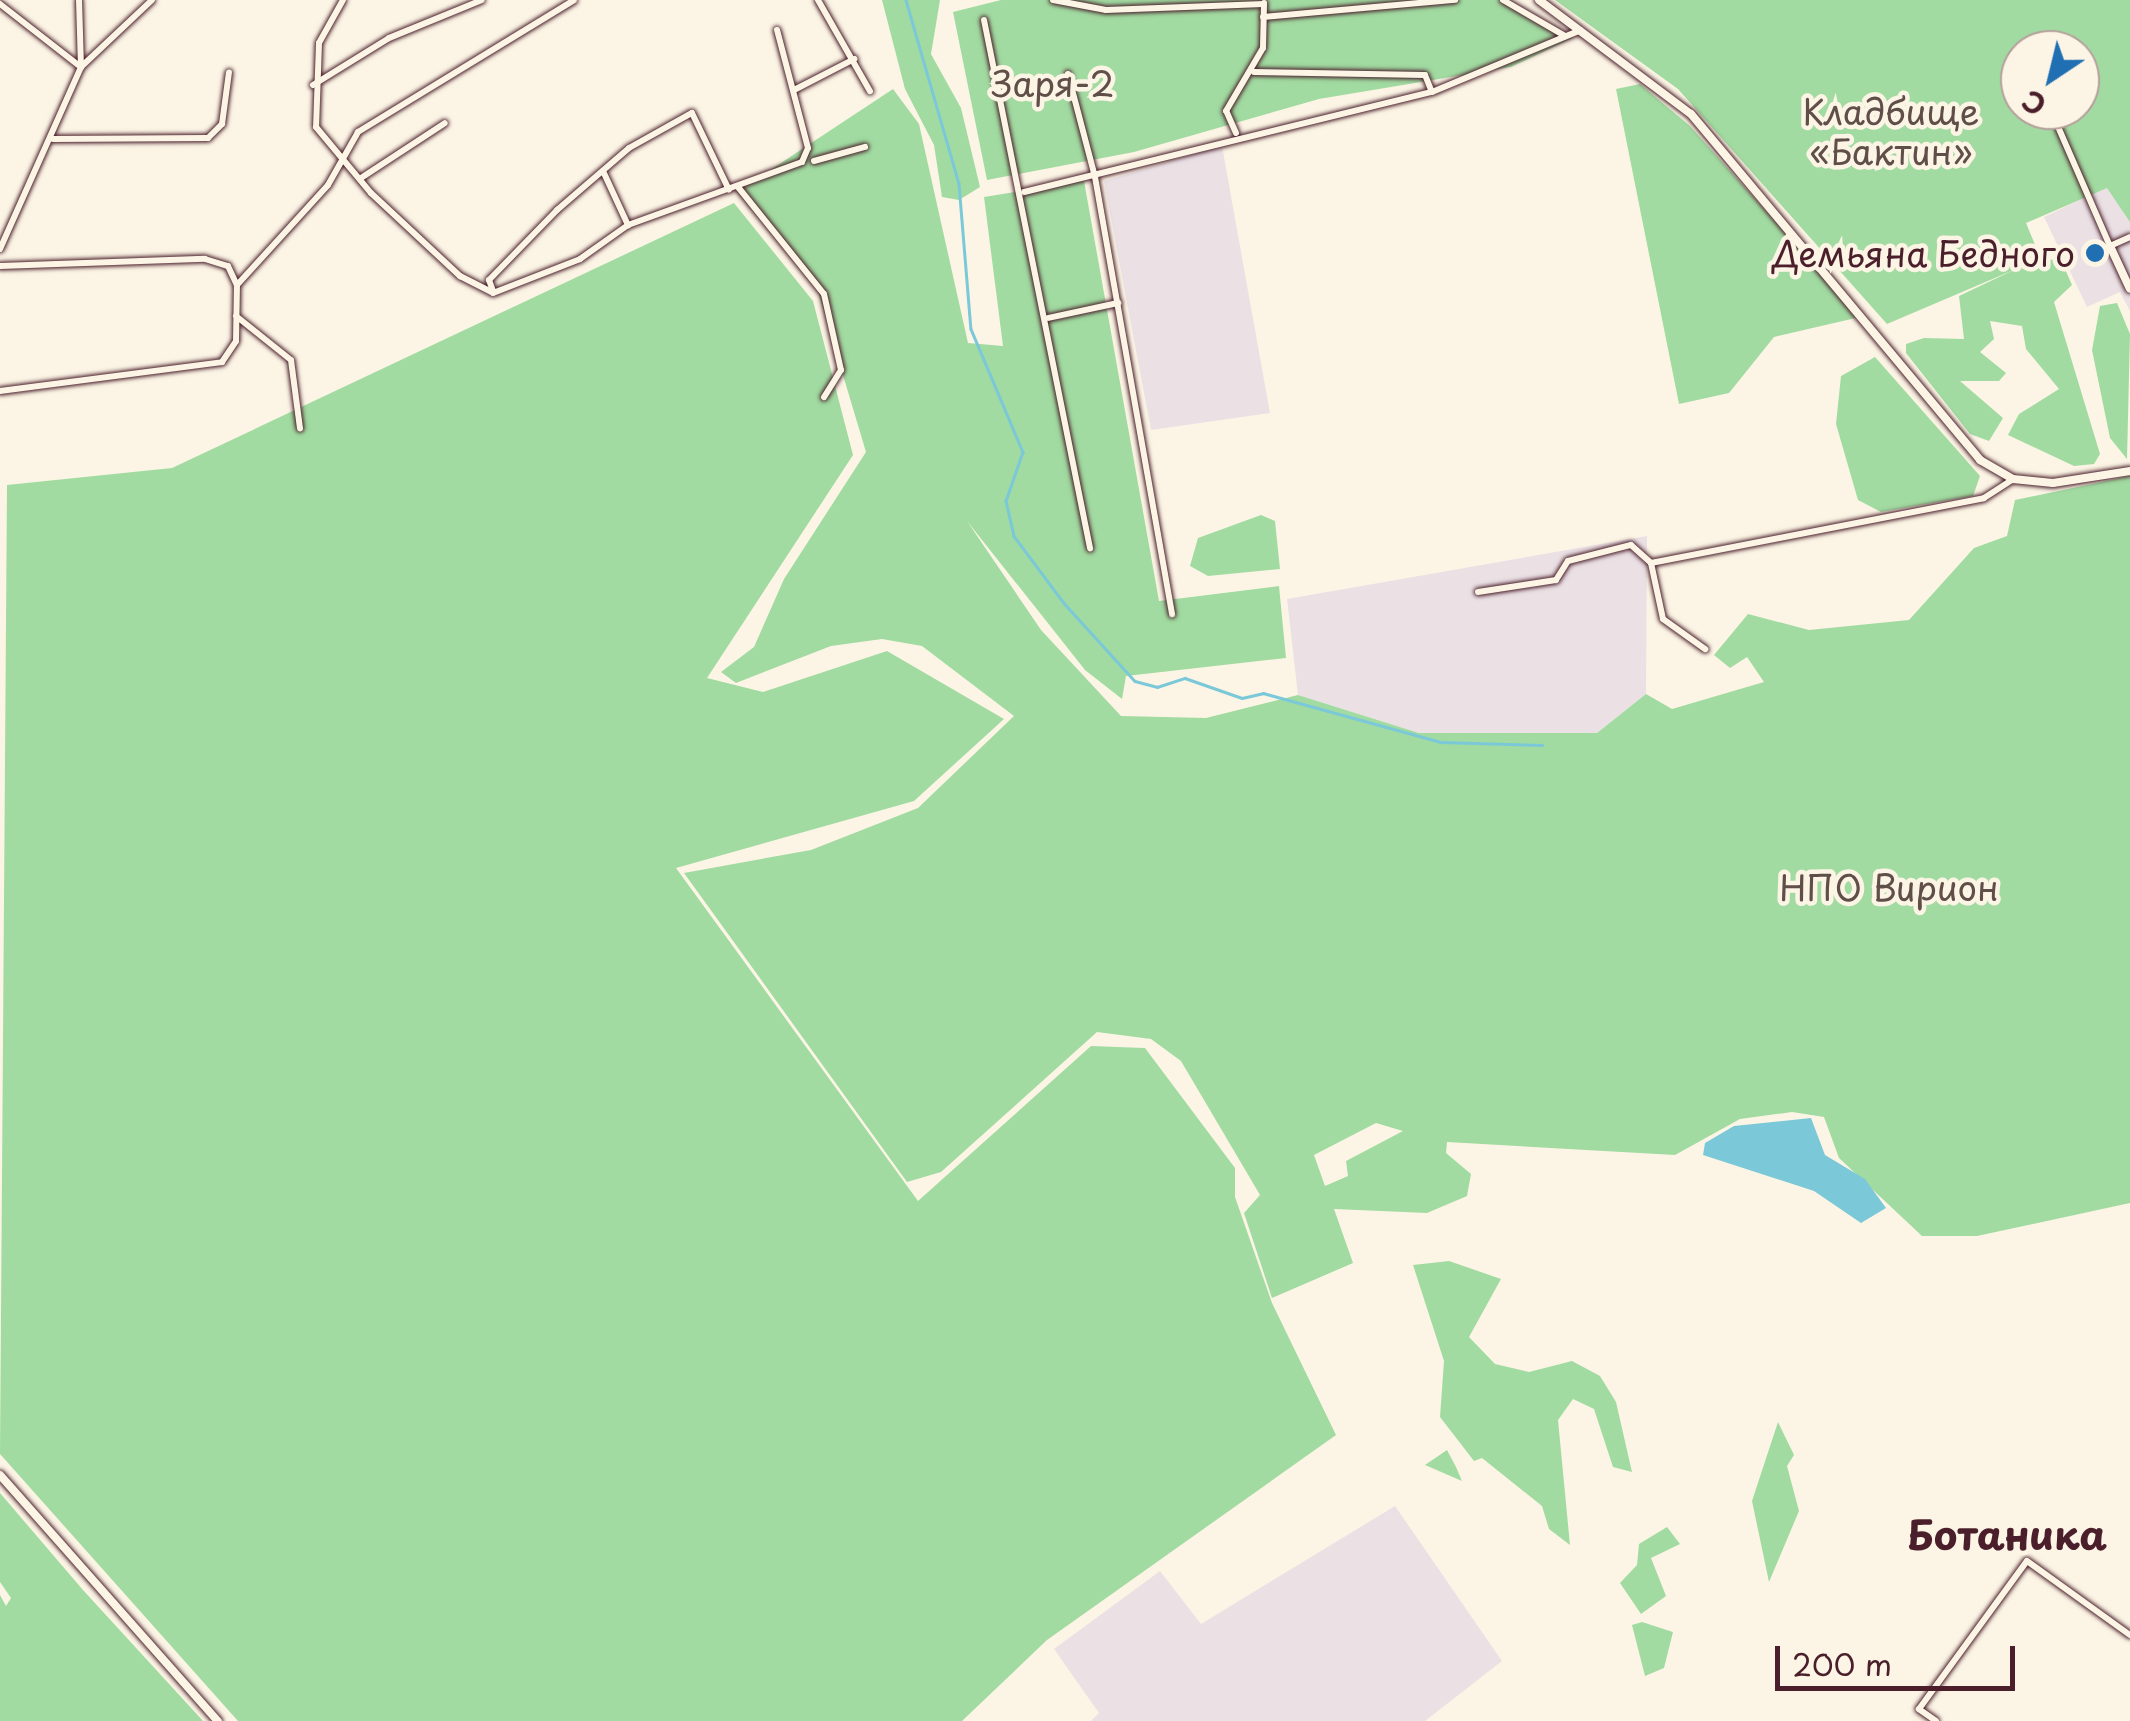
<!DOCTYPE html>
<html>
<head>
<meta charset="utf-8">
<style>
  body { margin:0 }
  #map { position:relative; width:2130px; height:1721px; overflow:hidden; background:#fcf5e5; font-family:"Playpen Sans",sans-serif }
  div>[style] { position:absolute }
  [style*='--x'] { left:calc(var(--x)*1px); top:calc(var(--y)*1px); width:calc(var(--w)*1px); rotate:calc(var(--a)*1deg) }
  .built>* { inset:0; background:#ebe1e5 }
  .green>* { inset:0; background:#a1dba1 }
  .water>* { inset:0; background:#7bc8d8 }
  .stream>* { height:2.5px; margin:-1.25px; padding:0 1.25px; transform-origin:1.25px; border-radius:1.25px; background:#7bc8d8 }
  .roads { filter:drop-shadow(0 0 2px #4a1f2b) drop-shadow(0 0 2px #4a1f2b) }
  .minor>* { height:6px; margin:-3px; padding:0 3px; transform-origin:3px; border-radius:3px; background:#fcf5e5 }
  .tertiary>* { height:8px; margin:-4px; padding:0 4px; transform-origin:4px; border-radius:4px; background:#fcf5e5 }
  .dots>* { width:28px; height:28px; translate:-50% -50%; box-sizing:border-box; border:5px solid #fcf5e5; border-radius:50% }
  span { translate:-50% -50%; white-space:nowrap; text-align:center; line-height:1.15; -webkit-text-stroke:9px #fcf5e5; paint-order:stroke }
  .park-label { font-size:35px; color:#604e48 }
  .poi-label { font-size:35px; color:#4a1f2b }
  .right { translate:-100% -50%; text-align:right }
  .quarter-label { font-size:40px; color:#4a1f2b; font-weight:700 }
  .north { position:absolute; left:2000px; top:30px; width:100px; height:100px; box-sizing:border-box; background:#fcf5e5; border:2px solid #b59f9b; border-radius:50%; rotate:215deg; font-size:28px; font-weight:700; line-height:40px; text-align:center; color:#4a1f2b }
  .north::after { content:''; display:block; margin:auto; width:35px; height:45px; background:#1f6fb2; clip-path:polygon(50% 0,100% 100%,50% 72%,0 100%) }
  .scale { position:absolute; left:1775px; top:1646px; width:240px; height:45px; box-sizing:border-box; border:5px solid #4a1f2b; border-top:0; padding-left:12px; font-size:30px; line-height:35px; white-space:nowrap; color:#4a1f2b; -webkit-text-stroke:8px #fcf5e5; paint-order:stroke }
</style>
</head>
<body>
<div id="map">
  <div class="built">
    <i style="clip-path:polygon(1222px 146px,1270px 413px,1151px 430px,1104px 181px)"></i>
    <i style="clip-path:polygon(2110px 185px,2130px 221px,2130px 311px,2120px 292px,2087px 307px,2044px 217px)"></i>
    <i style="clip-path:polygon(1647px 536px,1646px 694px,1597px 733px,1419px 733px,1298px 695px,1287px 599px)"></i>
    <i style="clip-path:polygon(1395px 1506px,1502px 1661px,1425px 1721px,1091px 1721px,1099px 1713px,1054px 1649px,1160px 1571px,1201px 1624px)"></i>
  </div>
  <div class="green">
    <i style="clip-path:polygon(882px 0,940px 0,931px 54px,961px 108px,980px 187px,959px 200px,942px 197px,934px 145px,905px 89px)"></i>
    <i style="clip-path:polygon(1001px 0,1509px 0,1573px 38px,1511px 67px,1319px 99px,1134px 152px,987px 180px,953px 12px)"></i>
    <i style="clip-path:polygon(evenodd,1555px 0,2130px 0,2130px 222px,2107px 188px,2026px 223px,2041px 259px,2061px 260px,2072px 285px,2054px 302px,2100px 454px,2094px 464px,2074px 466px,2008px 435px,2019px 414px,2059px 389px,2026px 349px,2022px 326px,1990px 321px,1994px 339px,1980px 352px,2006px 373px,1999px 381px,1960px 381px,2003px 418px,1989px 441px,1970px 434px,1906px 353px,1906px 344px,1924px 338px,1964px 339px,1959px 296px,2016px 269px,1887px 324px,1678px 89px,1555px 0,2020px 50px,2080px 50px,2080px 110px,2020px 110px,2020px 50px)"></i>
    <i style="clip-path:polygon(1640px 84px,1690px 126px,1860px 317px,1774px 337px,1729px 393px,1679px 404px,1616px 89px)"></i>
    <i style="clip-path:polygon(evenodd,893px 89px,919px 124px,968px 343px,1003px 346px,984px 197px,1084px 181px,1159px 601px,1279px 586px,1286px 658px,1126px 676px,1122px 699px,1085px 670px,967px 521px,1041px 630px,1121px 716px,1206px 718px,1298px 695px,1419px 733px,1597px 733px,1646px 694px,1672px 709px,1764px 682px,1747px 657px,1730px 668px,1714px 655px,1748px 614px,1809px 630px,1909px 620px,1974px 548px,2007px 536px,2015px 500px,2130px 476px,2130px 1203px,1977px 1236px,1922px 1236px,1839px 1158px,1824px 1117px,1792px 1112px,1740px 1119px,1675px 1155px,1447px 1142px,1446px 1153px,1471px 1174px,1467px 1196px,1427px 1213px,1334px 1209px,1353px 1263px,1272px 1298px,1244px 1213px,1260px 1195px,1181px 1061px,1151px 1039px,1097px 1032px,941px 1172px,907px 1182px,684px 873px,811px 850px,918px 808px,1014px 716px,922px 646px,882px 639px,831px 646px,736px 683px,721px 672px,754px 647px,784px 579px,866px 452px,816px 285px,737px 192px,893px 89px,1376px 1123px,1403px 1131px,1346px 1161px,1348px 1176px,1325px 1186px,1314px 1155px,1376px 1123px)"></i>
    <i style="clip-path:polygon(734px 203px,813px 301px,853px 455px,707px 678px,763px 692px,887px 651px,1004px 719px,914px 801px,676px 868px,918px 1201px,1091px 1046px,1145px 1048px,1235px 1168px,1235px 1197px,1272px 1303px,1336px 1435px,1047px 1640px,962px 1721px,238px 1721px,0 1454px,7px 485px,172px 468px)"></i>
    <i style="clip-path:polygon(2117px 303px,2130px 334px,2127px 459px,2110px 438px,2092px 350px,2100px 306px)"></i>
    <i style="clip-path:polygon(1875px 357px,1980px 476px,1973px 496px,1881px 512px,1858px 500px,1836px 424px,1841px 376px)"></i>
    <i style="clip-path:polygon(1261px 515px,1275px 521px,1280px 569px,1208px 576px,1190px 566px,1198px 538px)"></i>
    <i style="clip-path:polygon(1449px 1261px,1501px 1279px,1469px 1337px,1495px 1364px,1529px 1372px,1572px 1361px,1600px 1376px,1616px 1402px,1632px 1472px,1613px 1467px,1594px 1409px,1573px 1399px,1558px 1420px,1570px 1545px,1549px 1529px,1542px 1506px,1482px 1458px,1474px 1461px,1440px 1417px,1444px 1361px,1413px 1265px)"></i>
    <i style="clip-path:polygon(1778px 1422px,1794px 1455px,1787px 1466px,1799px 1511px,1769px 1582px,1752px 1501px)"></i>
    <i style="clip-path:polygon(1447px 1450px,1456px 1467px,1462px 1481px,1425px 1465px)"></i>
    <i style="clip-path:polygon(0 1493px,83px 1590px,203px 1721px,0 1721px,0 1595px,6px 1606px,11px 1598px,0 1582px)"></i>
    <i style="clip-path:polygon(1667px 1527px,1680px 1544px,1651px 1558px,1666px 1596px,1641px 1614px,1620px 1583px,1637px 1565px,1639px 1544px)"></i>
    <i style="clip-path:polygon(1642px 1622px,1673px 1632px,1664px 1668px,1645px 1676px,1632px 1625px)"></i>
  </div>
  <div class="water">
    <i style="clip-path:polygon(1811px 1118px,1825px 1155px,1865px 1179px,1886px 1208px,1861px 1223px,1814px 1191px,1703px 1155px,1705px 1143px,1734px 1126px)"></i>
  </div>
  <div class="stream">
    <i style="--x:906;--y:0;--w:191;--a:73.9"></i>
    <i style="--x:959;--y:184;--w:145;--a:85.3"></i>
    <i style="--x:971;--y:329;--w:134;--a:67.1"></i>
    <i style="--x:1023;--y:452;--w:52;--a:109.1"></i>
    <i style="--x:1006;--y:501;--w:36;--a:77"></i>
    <i style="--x:1014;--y:536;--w:84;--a:53.3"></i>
    <i style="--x:1064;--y:603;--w:105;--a:47.7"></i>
    <i style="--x:1135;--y:681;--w:23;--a:15"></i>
    <i style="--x:1157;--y:687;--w:29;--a:-18"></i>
    <i style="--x:1185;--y:678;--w:60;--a:19.3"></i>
    <i style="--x:1242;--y:698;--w:22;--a:-13"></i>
    <i style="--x:1263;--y:693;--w:185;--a:15.4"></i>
    <i style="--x:1441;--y:742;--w:101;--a:1.7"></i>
  </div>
  <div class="roads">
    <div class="minor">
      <i style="--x:343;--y:0;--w:49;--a:119.2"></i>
      <i style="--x:319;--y:43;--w:84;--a:92"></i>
      <i style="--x:316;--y:127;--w:86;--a:50.2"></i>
      <i style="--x:371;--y:193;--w:122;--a:43"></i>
      <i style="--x:460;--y:276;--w:37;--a:27"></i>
      <i style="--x:493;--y:293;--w:93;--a:-21.3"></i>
      <i style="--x:580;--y:259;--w:59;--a:-35.3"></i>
      <i style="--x:628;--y:225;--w:185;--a:-19.9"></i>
      <i style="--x:802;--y:162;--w:15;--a:-67"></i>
      <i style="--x:808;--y:148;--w:122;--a:-104.7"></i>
      <i style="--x:818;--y:0;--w:105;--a:60.3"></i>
      <i style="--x:1053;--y:0;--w:54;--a:10.7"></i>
      <i style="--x:1106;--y:10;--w:158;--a:-2.2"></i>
      <i style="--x:1503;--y:0;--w:72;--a:30.1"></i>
      <i style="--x:0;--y:4;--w:103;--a:37.9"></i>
      <i style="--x:1263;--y:17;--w:193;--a:-5.1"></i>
      <i style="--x:984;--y:20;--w:539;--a:78.65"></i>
      <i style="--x:82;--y:66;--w:96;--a:-43.3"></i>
      <i style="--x:1254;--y:72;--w:171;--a:1"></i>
      <i style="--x:1425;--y:75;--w:18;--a:68"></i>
      <i style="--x:1068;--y:74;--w:106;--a:75.3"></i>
      <i style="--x:1095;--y:177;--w:444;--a:80"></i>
      <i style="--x:313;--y:85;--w:89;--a:-31.7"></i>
      <i style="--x:389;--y:38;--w:100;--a:-22.2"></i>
      <i style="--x:794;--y:90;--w:68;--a:-27.3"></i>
      <i style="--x:2056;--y:122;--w:135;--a:66.5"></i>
      <i style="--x:2110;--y:246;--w:22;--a:-24"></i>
      <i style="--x:1236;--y:133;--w:24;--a:-114"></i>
      <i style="--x:1226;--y:111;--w:73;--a:-59.6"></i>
      <i style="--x:1263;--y:48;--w:45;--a:-88.7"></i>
      <i style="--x:53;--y:139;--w:155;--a:-0.4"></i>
      <i style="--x:208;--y:138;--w:20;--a:-45"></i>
      <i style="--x:222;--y:124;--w:52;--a:-82.3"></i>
      <i style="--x:814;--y:161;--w:53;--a:-15.4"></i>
      <i style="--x:603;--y:171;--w:60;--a:65.2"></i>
      <i style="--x:361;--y:178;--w:100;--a:-33.2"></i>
      <i style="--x:738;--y:187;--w:137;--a:51.2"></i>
      <i style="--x:824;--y:294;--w:78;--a:77.4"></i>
      <i style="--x:841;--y:370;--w:32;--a:122"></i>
      <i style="--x:1024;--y:192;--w:420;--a:-13.8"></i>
      <i style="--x:1432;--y:92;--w:161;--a:-22.6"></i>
      <i style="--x:0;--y:249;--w:199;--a:-66"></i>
      <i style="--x:81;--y:67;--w:67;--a:-91.7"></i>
      <i style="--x:0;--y:266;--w:205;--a:-2"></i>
      <i style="--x:205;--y:259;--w:24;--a:17"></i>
      <i style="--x:228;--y:266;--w:21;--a:65"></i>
      <i style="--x:493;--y:291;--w:12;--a:-110"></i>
      <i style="--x:489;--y:280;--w:98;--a:-45.8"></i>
      <i style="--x:557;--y:210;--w:95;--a:-40.7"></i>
      <i style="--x:629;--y:148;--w:72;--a:-29.1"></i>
      <i style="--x:692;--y:113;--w:85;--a:64.3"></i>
      <i style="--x:236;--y:316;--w:70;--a:38.7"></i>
      <i style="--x:291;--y:360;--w:69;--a:82.5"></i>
      <i style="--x:1048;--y:318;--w:72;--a:-12.1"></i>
      <i style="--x:0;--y:391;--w:224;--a:-7.4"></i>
      <i style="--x:222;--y:362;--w:25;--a:-56"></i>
      <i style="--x:236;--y:341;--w:56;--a:-89"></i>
      <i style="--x:237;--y:285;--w:135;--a:-47.7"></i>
      <i style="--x:328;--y:185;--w:61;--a:-60.5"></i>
      <i style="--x:358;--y:132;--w:253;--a:-31.4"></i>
      <i style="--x:1651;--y:563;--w:339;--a:-11"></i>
      <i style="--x:1984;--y:498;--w:35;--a:-33"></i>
      <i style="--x:1478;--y:592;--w:79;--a:-8.7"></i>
      <i style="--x:1556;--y:580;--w:22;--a:-58"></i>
      <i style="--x:1568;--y:561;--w:65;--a:-14.3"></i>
      <i style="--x:1631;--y:545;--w:27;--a:42"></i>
      <i style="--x:1651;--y:563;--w:57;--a:77.9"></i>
      <i style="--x:1663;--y:619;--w:52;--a:35.5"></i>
      <i style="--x:1936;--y:1721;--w:21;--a:-145"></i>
      <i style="--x:1919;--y:1709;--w:183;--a:-53.9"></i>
      <i style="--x:2027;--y:1561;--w:127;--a:35.7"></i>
    </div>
    <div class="tertiary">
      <i style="--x:1539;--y:0;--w:190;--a:36.9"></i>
      <i style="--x:1691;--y:114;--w:451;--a:50.1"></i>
      <i style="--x:1980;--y:460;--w:38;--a:30"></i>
      <i style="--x:2013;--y:479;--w:40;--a:5.7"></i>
      <i style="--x:2053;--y:483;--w:78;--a:-8.9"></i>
      <i style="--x:2110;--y:246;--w:47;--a:65.1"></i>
      <i style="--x:0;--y:1475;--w:329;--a:48.5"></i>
    </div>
  </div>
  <div class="dots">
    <i style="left:2095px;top:253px;background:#1f6fb2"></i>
  </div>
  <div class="park-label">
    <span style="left:1053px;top:83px">Заря-2</span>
    <span style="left:1891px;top:131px">Кладбище<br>«Бактин»</span>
    <span style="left:1889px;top:887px">НПО Вирион</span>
  </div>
  <div class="poi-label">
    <span class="right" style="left:2075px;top:253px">Демьяна Бедного</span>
  </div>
  <div class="quarter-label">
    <span style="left:2007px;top:1534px">Ботаника</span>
  </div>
  <div class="north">С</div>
  <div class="scale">200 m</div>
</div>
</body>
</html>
